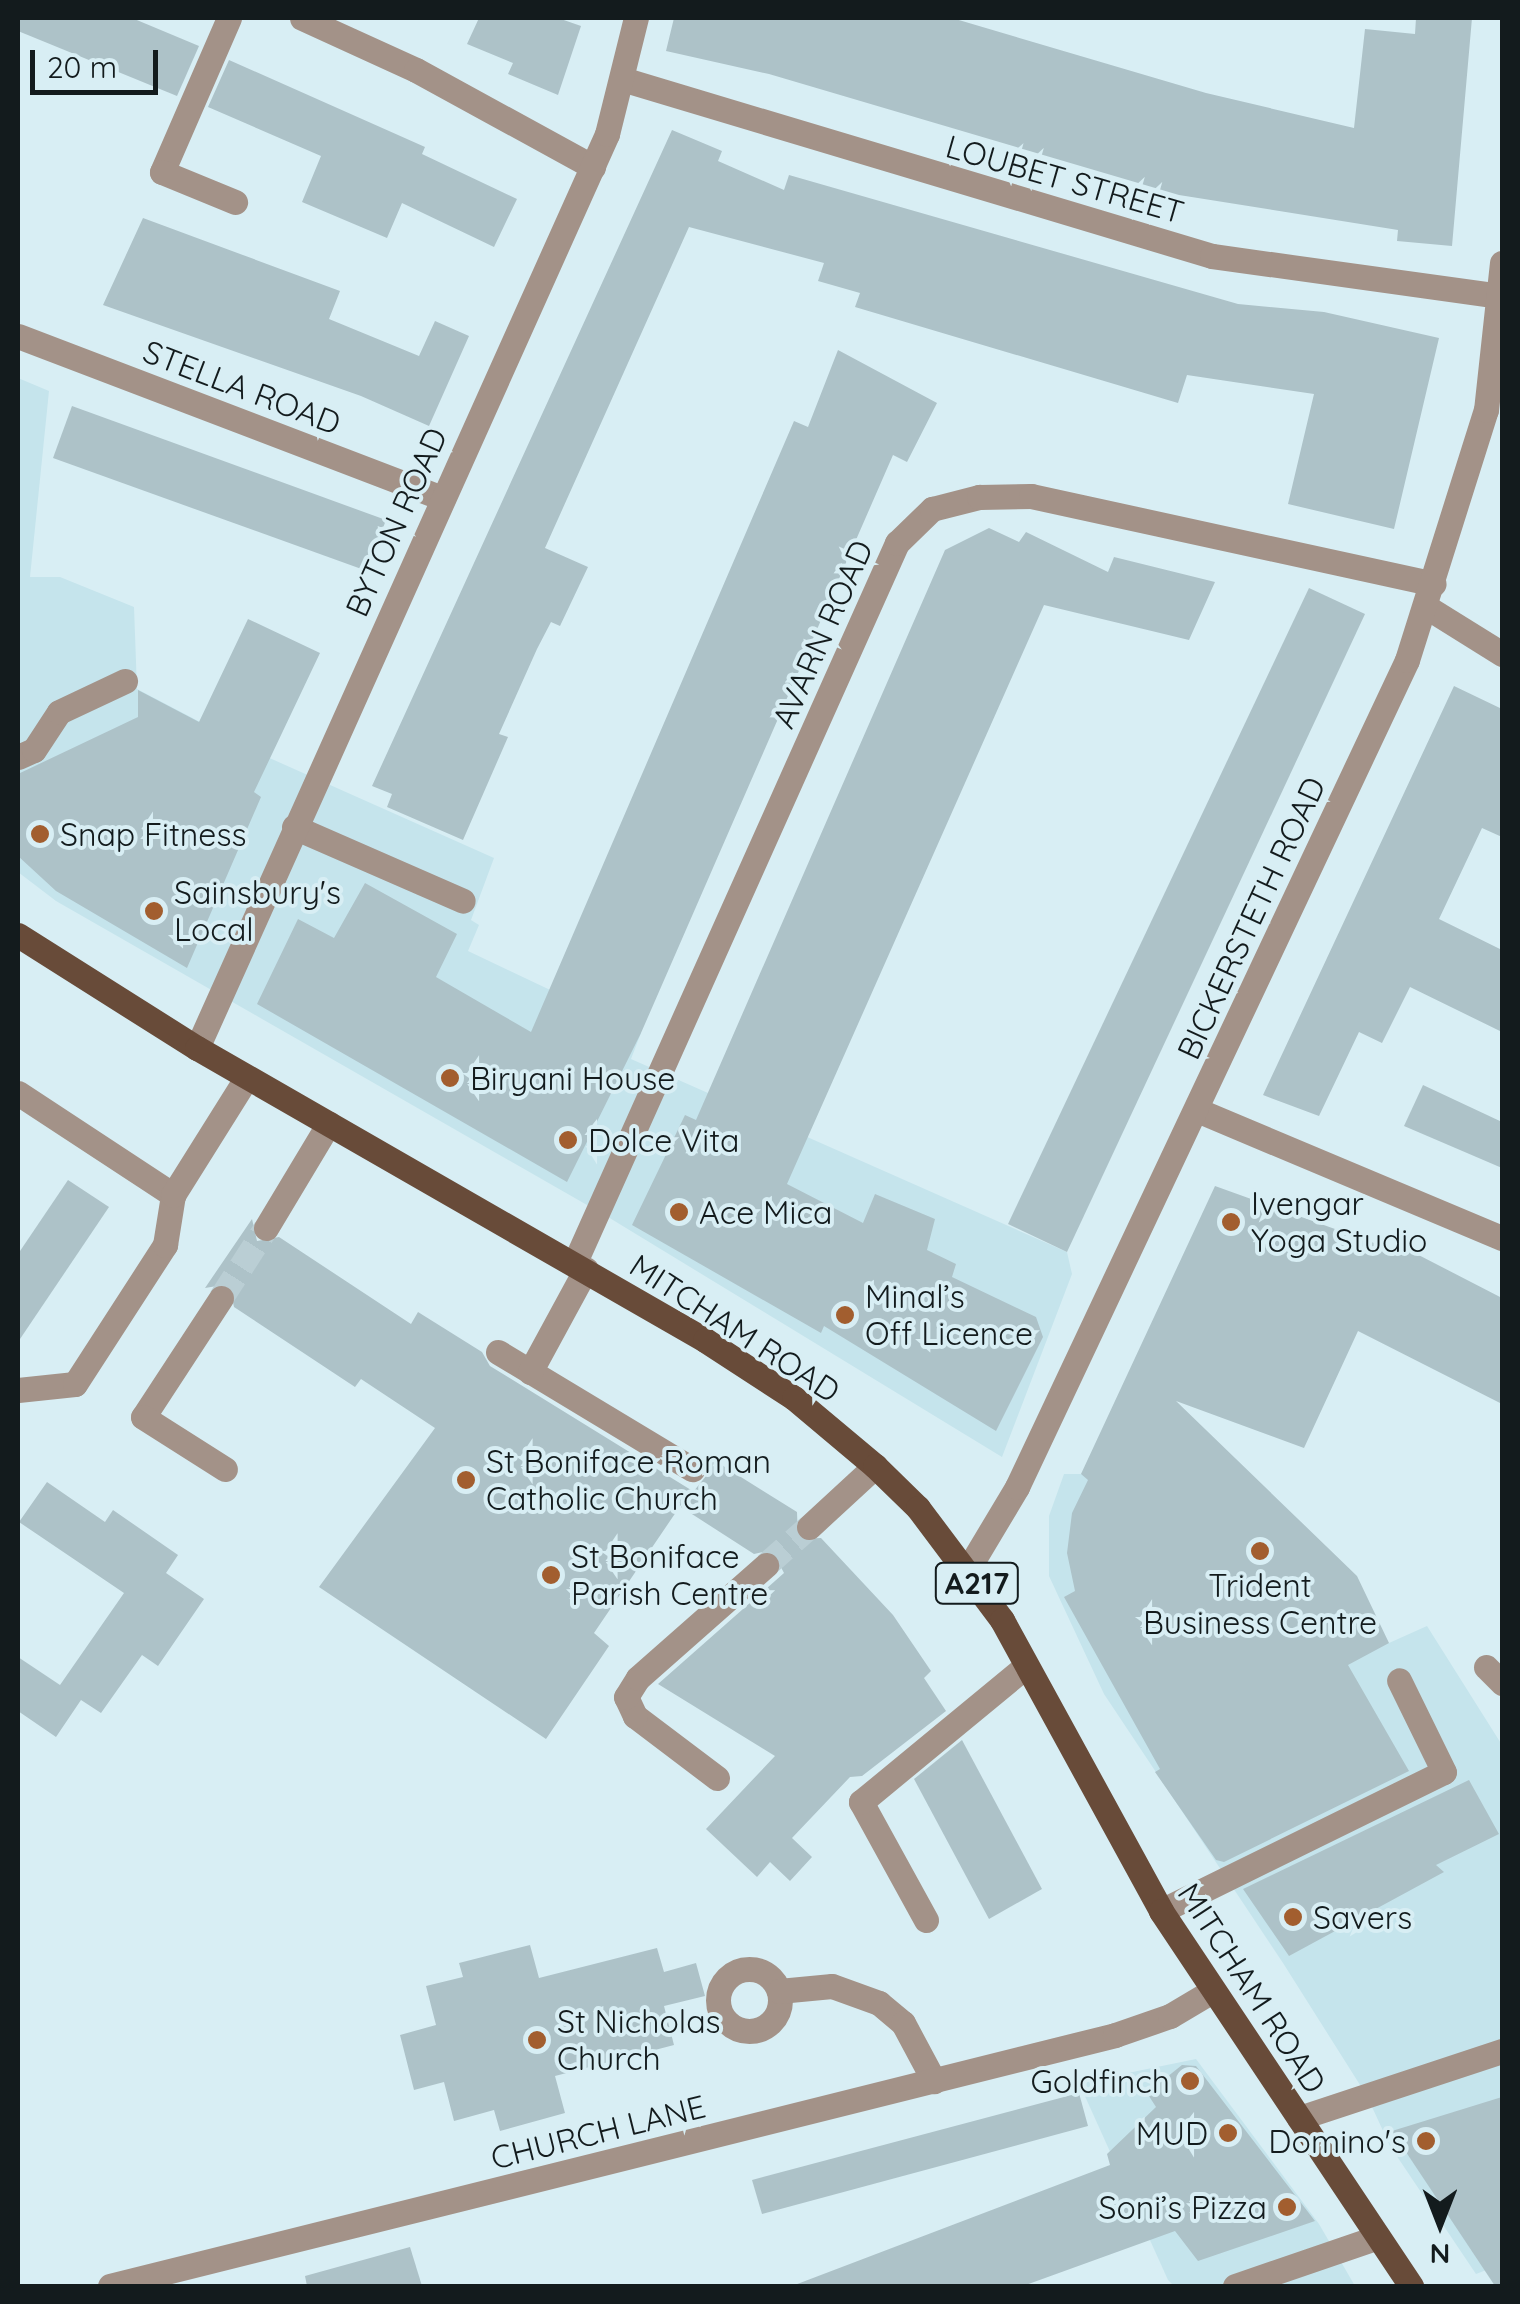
<!DOCTYPE html>
<html>
<head>
<meta charset="utf-8">
<style>
  body { margin:0 }
  #map { position:relative; width:1520px; height:2304px; overflow:hidden; background:#d8eef4; font-family:Quicksand,sans-serif }
  div>[style] { position:absolute }
  [style*='--x'] { left:calc(var(--x)*1px); top:calc(var(--y)*1px); width:calc(var(--w)*1px); rotate:calc(var(--a)*1deg) }
  .built>* { inset:0; background:#c5e4ec }
  .building>* { inset:0; background:#adc2c8 }
  .minor-tunnel>* { height:25px; margin-top:-12.5px; transform-origin:0; background:repeating-linear-gradient(90deg,#baced4 0 25px,transparent 0 37px) }
  .minor>* { height:25px; margin:-12.5px; padding:0 12.5px; transform-origin:12.5px; border-radius:12.5px; background:#a39288 }
  .minor>.ring { margin:-12.5px; padding:0; box-sizing:content-box; background:none; border:25px solid #a39288; border-radius:50% }
  .major>* { height:25px; margin:-12.5px; padding:0 12.5px; transform-origin:12.5px; border-radius:12.5px; background:#684b39 }
  .dots>* { width:28px; height:28px; translate:-50% -50%; box-sizing:border-box; border:5px solid #d8eef4; border-radius:50% }
  span { translate:-50% -50%; white-space:nowrap; text-align:center; line-height:1.15; -webkit-text-stroke:8px #d8eef4; paint-order:stroke }
  .shield-label span { padding:2px 8px; background:#d8eef4; border:2px solid; border-radius:8px; -webkit-text-stroke-width:0 }
  .shield-label { font-size:30px; color:#131b1d; font-weight:700 }
  .street-label { font-size:32px; color:#131b1d }
  .poi-label { font-size:32px; color:#131b1d }
  .left { translate:0 -50%; text-align:left }
  .right { translate:-100% -50%; text-align:right }
  .frame { position:absolute; inset:0; border:20px solid #131b1d; pointer-events:none }
  .north { position:absolute; left:1390px; top:2174px; width:100px; height:100px; -webkit-text-stroke:8px #d8eef4; paint-order:stroke; rotate:180deg; font-size:28px; font-weight:700; line-height:40px; text-align:center; color:#131b1d }
  .north::after { content:''; display:block; margin:auto; width:35px; height:45px; background:#131b1d; clip-path:polygon(50% 0,100% 100%,50% 72%,0 100%) }
  .scale { position:absolute; left:30px; top:50px; width:128px; height:45px; box-sizing:border-box; border:5px solid #131b1d; border-top:0; padding-left:12px; font-size:30px; line-height:35px; white-space:nowrap; color:#131b1d; -webkit-text-stroke:8px #d8eef4; paint-order:stroke }
</style>
</head>
<body>
<div id="map">
  <div class="built">
    <i style="clip-path:polygon(18px 378px,49px 391px,30px 577px,60px 577px,134px 607px,137px 689px,265px 756px,494px 858px,471px 920px,479px 925px,468px 951px,641px 1033px,631px 1059px,1067px 1252px,1072px 1274px,1002px 1457px,608px 1217px,56px 901px,18px 872px)"></i>
    <i style="clip-path:polygon(1064px 1474px,1081px 1474px,1389px 1643px,1427px 1626px,1502px 1745px,1502px 2264px,1476px 2274px,1390px 2146px,1367px 2096px,1283px 1963px,1104px 1694px,1049px 1576px,1049px 1516px)"></i>
    <i style="clip-path:polygon(1196px 2059px,1319px 2224px,1355px 2286px,1174px 2286px,1168px 2280px,1079px 2083px)"></i>
  </div>
  <div class="building">
    <i style="clip-path:polygon(18px 18px,132px 18px,199px 46px,177px 96px,18px 31px)"></i>
    <i style="clip-path:polygon(479px 18px,558px 18px,581px 26px,558px 95px,508px 74px,513px 63px,467px 44px)"></i>
    <i style="clip-path:polygon(674px 18px,952px 18px,1206px 93px,1354px 128px,1365px 29px,1415px 34px,1416px 18px,1472px 18px,1452px 246px,1397px 241px,1398px 230px,1179px 195px,769px 74px,666px 51px)"></i>
    <i style="clip-path:polygon(229px 60px,425px 147px,422px 154px,517px 199px,494px 247px,402px 203px,387px 238px,302px 202px,321px 156px,208px 107px)"></i>
    <i style="clip-path:polygon(672px 130px,722px 151px,718px 161px,784px 190px,789px 175px,1238px 304px,1324px 312px,1439px 338px,1394px 529px,1288px 504px,1314px 394px,1187px 375px,1178px 403px,855px 307px,860px 293px,818px 281px,824px 263px,689px 227px,545px 548px,588px 567px,560px 626px,551px 622px,537px 649px,499px 734px,508px 737px,463px 840px,387px 807px,392px 794px,372px 786px)"></i>
    <i style="clip-path:polygon(143px 218px,340px 291px,329px 319px,419px 356px,435px 321px,469px 336px,429px 426px,361px 396px,103px 305px)"></i>
    <i style="clip-path:polygon(838px 350px,937px 403px,907px 462px,893px 455px,641px 1033px,567px 1182px,257px 1004px,298px 919px,334px 938px,365px 883px,457px 934px,436px 977px,531px 1032px,794px 421px,808px 427px)"></i>
    <i style="clip-path:polygon(72px 406px,386px 520px,367px 571px,53px 458px)"></i>
    <i style="clip-path:polygon(989px 528px,1019px 542px,1026px 532px,1108px 572px,1114px 557px,1215px 582px,1189px 640px,1044px 605px,787px 1184px,863px 1223px,875px 1194px,935px 1219px,927px 1250px,956px 1264px,952px 1277px,1036px 1317px,1043px 1337px,996px 1431px,824px 1326px,821px 1333px,632px 1225px,685px 1115px,696px 1120px,945px 550px)"></i>
    <i style="clip-path:polygon(1309px 588px,1365px 614px,1067px 1252px,1008px 1224px)"></i>
    <i style="clip-path:polygon(248px 619px,320px 653px,254px 792px,261px 797px,187px 968px,56px 891px,18px 856px,18px 774px,138px 717px,138px 690px,199px 722px)"></i>
    <i style="clip-path:polygon(1454px 686px,1502px 709px,1502px 837px,1482px 828px,1439px 919px,1502px 950px,1502px 1032px,1410px 987px,1382px 1043px,1359px 1032px,1319px 1116px,1263px 1095px)"></i>
    <i style="clip-path:polygon(1423px 1085px,1502px 1122px,1502px 1168px,1404px 1126px)"></i>
    <i style="clip-path:polygon(68px 1180px,109px 1207px,18px 1342px,18px 1254px)"></i>
    <i style="clip-path:polygon(1215px 1186px,1402px 1253px,1405px 1248px,1502px 1298px,1502px 1404px,1358px 1331px,1304px 1448px,1176px 1401px,1357px 1576px,1389px 1643px,1348px 1665px,1409px 1771px,1224px 1862px,1216px 1860px,1155px 1772px,1160px 1769px,1064px 1597px,1075px 1591px,1067px 1553px,1072px 1513px,1088px 1480px,1081px 1474px)"></i>
    <i style="clip-path:polygon(252px 1219px,257px 1241px,279px 1237px,411px 1324px,418px 1312px,482px 1352px,490px 1366px,691px 1490px,594px 1633px,609px 1646px,546px 1739px,319px 1587px,435px 1428px,361px 1379px,355px 1387px,234px 1307px,229px 1284px,205px 1288px)"></i>
    <i style="clip-path:polygon(709px 1457px,797px 1512px,798px 1539px,821px 1538px,893px 1615px,931px 1671px,924px 1678px,946px 1711px,862px 1776px,850px 1777px,792px 1838px,812px 1857px,790px 1881px,770px 1862px,757px 1877px,706px 1829px,775px 1756px,658px 1684px,784px 1573px,772px 1550px,754px 1554px,681px 1507px,706px 1476px)"></i>
    <i style="clip-path:polygon(47px 1482px,105px 1522px,113px 1510px,178px 1555px,166px 1573px,204px 1599px,158px 1666px,142px 1655px,101px 1713px,81px 1700px,56px 1737px,18px 1711px,18px 1657px,60px 1685px,124px 1593px,19px 1522px)"></i>
    <i style="clip-path:polygon(962px 1740px,1042px 1889px,989px 1919px,914px 1779px)"></i>
    <i style="clip-path:polygon(1469px 1780px,1499px 1834px,1436px 1865px,1444px 1872px,1289px 1956px,1243px 1889px)"></i>
    <i style="clip-path:polygon(530px 1945px,539px 1978px,657px 1948px,664px 1972px,696px 1963px,705px 1996px,664px 2006px,674px 2045px,555px 2076px,565px 2113px,500px 2131px,494px 2110px,454px 2121px,444px 2082px,414px 2090px,400px 2035px,436px 2025px,426px 1986px,463px 1977px,459px 1963px)"></i>
    <i style="clip-path:polygon(1182px 2065px,1196px 2066px,1315px 2221px,1198px 2261px,1175px 2231px,1023px 2286px,792px 2286px,1110px 2165px,1107px 2154px,1156px 2107px,1147px 2093px)"></i>
    <i style="clip-path:polygon(1079px 2093px,1088px 2126px,762px 2214px,752px 2180px)"></i>
    <i style="clip-path:polygon(1502px 2097px,1502px 2286px,1495px 2286px,1392px 2131px)"></i>
    <i style="clip-path:polygon(410px 2247px,422px 2286px,307px 2286px,305px 2276px)"></i>
  </div>
  <div class="minor-tunnel">
    <i style="--x:221;--y:1298;--w:83;--a:-57.3"></i>
    <i style="--x:766;--y:1565;--w:57;--a:-41.5"></i>
  </div>
  <div class="minor">
    <i style="--x:229;--y:18;--w:168;--a:113.5"></i>
    <i style="--x:162;--y:172;--w:79;--a:22.3"></i>
    <i style="--x:302;--y:18;--w:125;--a:24.5"></i>
    <i style="--x:416;--y:70;--w:202;--a:28.7"></i>
    <i style="--x:622;--y:79;--w:616;--a:16.7"></i>
    <i style="--x:1212;--y:256;--w:291;--a:7.9"></i>
    <i style="--x:18;--y:336;--w:455;--a:20.9"></i>
    <i style="--x:1425;--y:606;--w:91;--a:31.9"></i>
    <i style="--x:18;--y:757;--w:17;--a:-24"></i>
    <i style="--x:34;--y:750;--w:45;--a:-56.7"></i>
    <i style="--x:59;--y:712;--w:73;--a:-25.2"></i>
    <i style="--x:294;--y:827;--w:184;--a:23.6"></i>
    <i style="--x:197;--y:1048;--w:1002;--a:-65.84"></i>
    <i style="--x:607;--y:134;--w:120;--a:-76"></i>
    <i style="--x:18;--y:1093;--w:186;--a:33.3"></i>
    <i style="--x:1197;--y:1110;--w:331;--a:22.8"></i>
    <i style="--x:266;--y:1228;--w:122;--a:-59"></i>
    <i style="--x:575;--y:1262;--w:788;--a:-65.88"></i>
    <i style="--x:897;--y:543;--w:49;--a:-44.2"></i>
    <i style="--x:932;--y:509;--w:49;--a:-14.3"></i>
    <i style="--x:979;--y:497;--w:52;--a:-1.1"></i>
    <i style="--x:1031;--y:496;--w:412;--a:12.3"></i>
    <i style="--x:221;--y:1298;--w:142;--a:123.2"></i>
    <i style="--x:143;--y:1417;--w:97;--a:32.4"></i>
    <i style="--x:498;--y:1352;--w:227;--a:31.1"></i>
    <i style="--x:530;--y:1372;--w:117;--a:-61.5"></i>
    <i style="--x:18;--y:1390;--w:57;--a:-6"></i>
    <i style="--x:75;--y:1384;--w:166;--a:-57.1"></i>
    <i style="--x:165;--y:1245;--w:51;--a:-80.9"></i>
    <i style="--x:173;--y:1195;--w:139;--a:-57.9"></i>
    <i style="--x:809;--y:1527;--w:90;--a:-42.7"></i>
    <i style="--x:968;--y:1569;--w:96;--a:-59.1"></i>
    <i style="--x:1017;--y:1487;--w:914;--a:-64.75"></i>
    <i style="--x:1407;--y:660;--w:262;--a:-72.5"></i>
    <i style="--x:1486;--y:410;--w:148;--a:-83.8"></i>
    <i style="--x:1486;--y:1667;--w:23;--a:45"></i>
    <i style="--x:717;--y:1778;--w:103;--a:-142.9"></i>
    <i style="--x:635;--y:1716;--w:21;--a:-115"></i>
    <i style="--x:626;--y:1697;--w:22;--a:-58"></i>
    <i style="--x:638;--y:1678;--w:171;--a:-41.4"></i>
    <i style="--x:1161;--y:1911;--w:315;--a:-26.2"></i>
    <i style="--x:1444;--y:1772;--w:102;--a:-116.1"></i>
    <i style="--x:926;--y:1920;--w:135;--a:-118.8"></i>
    <i style="--x:861;--y:1802;--w:214;--a:-39.5"></i>
    <i class="ring" style="left:718px;top:1969px;width:37px;height:37px"></i>
    <i style="--x:779;--y:1991;--w:53;--a:-5.4"></i>
    <i style="--x:832;--y:1986;--w:50;--a:19.9"></i>
    <i style="--x:879;--y:2003;--w:31;--a:40"></i>
    <i style="--x:903;--y:2023;--w:66;--a:61.9"></i>
    <i style="--x:1299;--y:2118;--w:214;--a:-18.3"></i>
    <i style="--x:110;--y:2286;--w:1036;--a:-14.02"></i>
    <i style="--x:1115;--y:2035;--w:58;--a:-19.1"></i>
    <i style="--x:1170;--y:2016;--w:49;--a:-30.8"></i>
    <i style="--x:1235;--y:2286;--w:151;--a:-18.9"></i>
  </div>
  <div class="major">
    <i style="--x:18;--y:935;--w:212;--a:32.3"></i>
    <i style="--x:197;--y:1048;--w:586;--a:29.89"></i>
    <i style="--x:705;--y:1340;--w:106;--a:33.1"></i>
    <i style="--x:794;--y:1398;--w:106;--a:40"></i>
    <i style="--x:875;--y:1466;--w:60;--a:44.3"></i>
    <i style="--x:918;--y:1508;--w:140;--a:53.1"></i>
    <i style="--x:1002;--y:1620;--w:332;--a:61.3"></i>
    <i style="--x:1161;--y:1911;--w:451;--a:56.3"></i>
  </div>
  <div class="dots">
    <i style="left:40px;top:834px;background:#a25e2f"></i>
    <i style="left:154px;top:911px;background:#a25e2f"></i>
    <i style="left:450px;top:1078px;background:#a25e2f"></i>
    <i style="left:568px;top:1140px;background:#a25e2f"></i>
    <i style="left:679px;top:1212px;background:#a25e2f"></i>
    <i style="left:1231px;top:1222px;background:#a25e2f"></i>
    <i style="left:845px;top:1315px;background:#a25e2f"></i>
    <i style="left:466px;top:1480px;background:#a25e2f"></i>
    <i style="left:1260px;top:1551px;background:#a25e2f"></i>
    <i style="left:551px;top:1575px;background:#a25e2f"></i>
    <i style="left:1293px;top:1917px;background:#a25e2f"></i>
    <i style="left:537px;top:2040px;background:#a25e2f"></i>
    <i style="left:1190px;top:2081px;background:#a25e2f"></i>
    <i style="left:1228px;top:2133px;background:#a25e2f"></i>
    <i style="left:1426px;top:2141px;background:#a25e2f"></i>
    <i style="left:1287px;top:2207px;background:#a25e2f"></i>
  </div>
  <div class="shield-label">
    <span style="left:977px;top:1583px">A217</span>
  </div>
  <div class="street-label">
    <span style="left:1065px;top:179px;rotate:16deg">LOUBET STREET</span>
    <span style="left:242px;top:387px;rotate:21deg">STELLA ROAD</span>
    <span style="left:396px;top:522px;rotate:-66deg">BYTON ROAD</span>
    <span style="left:822px;top:634px;rotate:-66deg">AVARN ROAD</span>
    <span style="left:1251px;top:918px;rotate:-65deg">BICKERSTETH ROAD</span>
    <span style="left:735px;top:1328px;rotate:33deg">MITCHAM ROAD</span>
    <span style="left:1252px;top:1988px;rotate:57deg">MITCHAM ROAD</span>
    <span style="left:598px;top:2132px;rotate:-14deg">CHURCH LANE</span>
  </div>
  <div class="poi-label">
    <span class="left" style="left:60px;top:834px">Snap Fitness</span>
    <span class="left" style="left:174px;top:911px">Sainsbury's<br>Local</span>
    <span class="left" style="left:470px;top:1078px">Biryani House</span>
    <span class="left" style="left:588px;top:1140px">Dolce Vita</span>
    <span class="left" style="left:1251px;top:1222px">Ivengar<br>Yoga Studio</span>
    <span class="left" style="left:699px;top:1212px">Ace Mica</span>
    <span class="left" style="left:865px;top:1315px">Minal’s<br>Off Licence</span>
    <span class="left" style="left:486px;top:1480px">St Boniface Roman<br>Catholic Church</span>
    <span class="left" style="left:571px;top:1575px">St Boniface<br>Parish Centre</span>
    <span style="left:1260px;top:1604px">Trident<br>Business Centre</span>
    <span class="left" style="left:1313px;top:1917px">Savers</span>
    <span class="left" style="left:557px;top:2040px">St Nicholas<br>Church</span>
    <span class="right" style="left:1170px;top:2081px">Goldfinch</span>
    <span class="right" style="left:1208px;top:2133px">MUD</span>
    <span class="right" style="left:1406px;top:2141px">Domino's</span>
    <span class="right" style="left:1267px;top:2207px">Soni’s Pizza</span>
  </div>
  <div class="frame"></div>
  <div class="north">N</div>
  <div class="scale">20 m</div>
</div>
</body>
</html>
